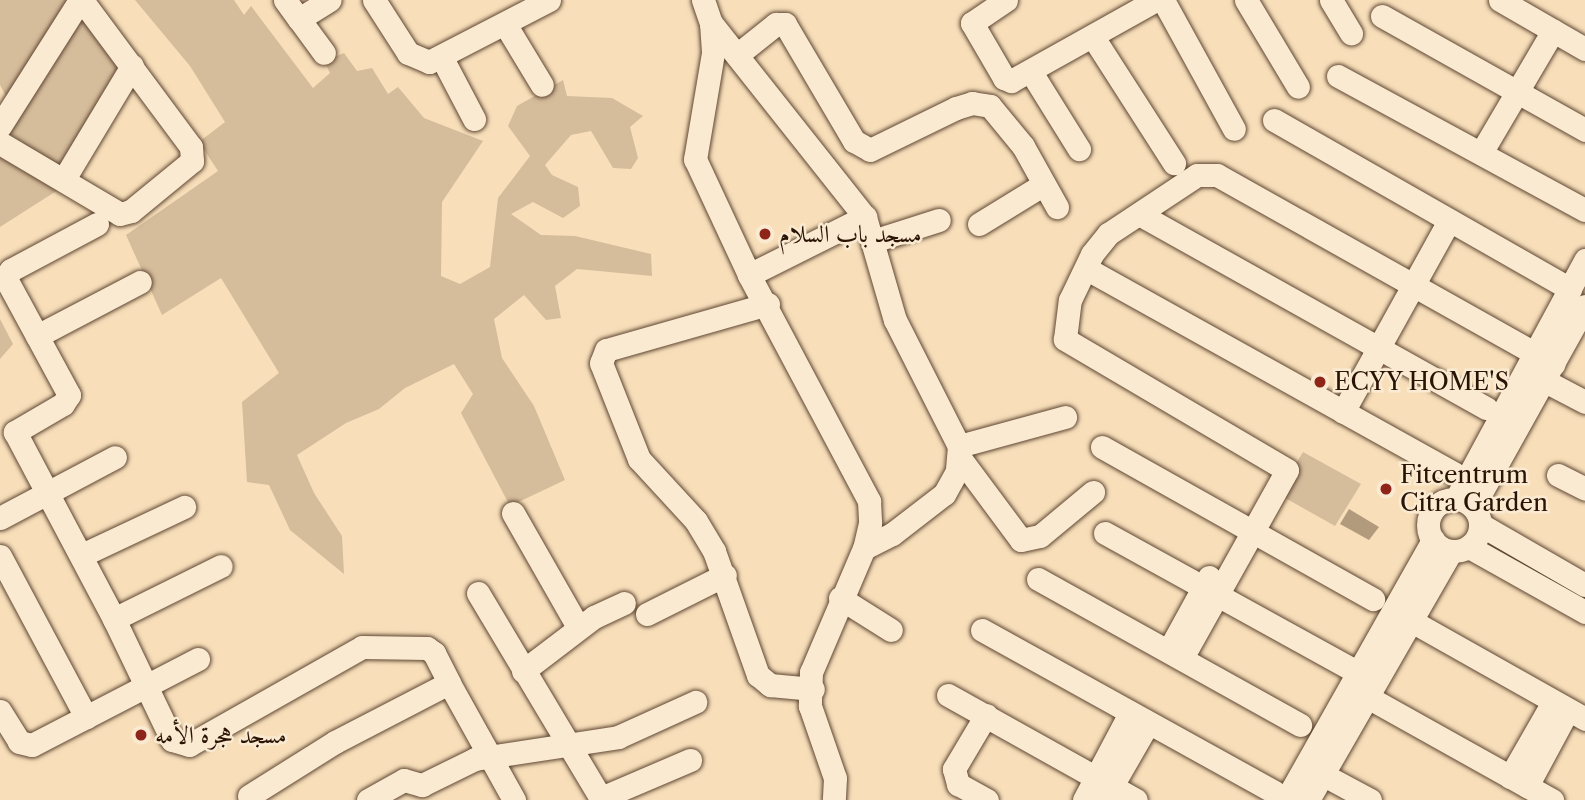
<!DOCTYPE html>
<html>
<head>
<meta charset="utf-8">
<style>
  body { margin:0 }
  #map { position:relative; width:1585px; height:800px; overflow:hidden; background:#f8dfba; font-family:"Libre Caslon Text",Amiri,serif }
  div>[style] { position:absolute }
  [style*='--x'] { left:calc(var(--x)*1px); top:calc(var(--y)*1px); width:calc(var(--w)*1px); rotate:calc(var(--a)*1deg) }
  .green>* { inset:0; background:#d5bc9b }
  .water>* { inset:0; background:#b29a7c }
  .roads { filter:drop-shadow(0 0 2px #5e4632) drop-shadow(0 0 2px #5e4632) }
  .minor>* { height:23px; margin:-11.5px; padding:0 11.5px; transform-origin:11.5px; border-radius:11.5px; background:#faead2 }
  .minor>.ring { margin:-11.5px; padding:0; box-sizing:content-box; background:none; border:23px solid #faead2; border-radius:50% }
  .dots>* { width:19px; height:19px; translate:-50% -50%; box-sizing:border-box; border:4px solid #faead2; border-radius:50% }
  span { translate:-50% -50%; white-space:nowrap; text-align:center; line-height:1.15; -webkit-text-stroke:5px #faead2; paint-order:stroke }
  .poi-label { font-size:24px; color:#2b1304 }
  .left { translate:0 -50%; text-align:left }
</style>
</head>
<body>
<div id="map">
  <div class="green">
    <i style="clip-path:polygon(0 0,71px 0,7px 98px,0 85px)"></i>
    <i style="clip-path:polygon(135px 0,234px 0,244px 15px,251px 6px,313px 88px,330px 73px,324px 61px,344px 53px,357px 71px,372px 68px,388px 94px,398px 87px,424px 118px,483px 141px,442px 202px,441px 276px,460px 284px,490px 267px,498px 198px,530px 156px,508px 126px,517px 106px,563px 80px,567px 96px,612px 98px,643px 116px,630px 127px,638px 158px,631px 169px,613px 168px,591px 131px,571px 135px,545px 165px,552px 175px,578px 187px,580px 206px,563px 218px,533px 202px,511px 214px,541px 235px,575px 236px,651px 254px,652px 276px,577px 269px,555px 286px,561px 318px,546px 320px,524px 295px,494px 319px,502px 358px,534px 406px,565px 480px,510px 506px,461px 413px,473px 394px,454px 364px,405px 388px,379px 409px,346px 423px,297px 455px,314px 493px,342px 536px,344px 574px,290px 530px,269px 485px,247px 482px,242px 402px,279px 373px,221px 278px,162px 315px,126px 235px,218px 171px,199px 142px,225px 122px,190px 66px)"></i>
    <i style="clip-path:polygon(81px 13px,122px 67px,65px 166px,56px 167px,5px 130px)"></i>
    <i style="clip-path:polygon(0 145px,58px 190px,0 227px)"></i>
    <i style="clip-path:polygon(0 319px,13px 344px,0 359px)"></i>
    <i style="clip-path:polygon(1303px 452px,1361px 484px,1335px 526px,1278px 494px)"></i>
  </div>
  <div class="water">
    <i style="clip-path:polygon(1349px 509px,1379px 527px,1369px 540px,1340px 524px)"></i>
  </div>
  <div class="roads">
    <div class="minor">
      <i style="--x:285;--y:0;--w:24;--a:54"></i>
      <i style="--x:299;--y:19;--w:36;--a:-32"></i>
      <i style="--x:374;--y:0;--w:63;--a:57.3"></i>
      <i style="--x:408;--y:53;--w:23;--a:23"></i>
      <i style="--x:429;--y:62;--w:135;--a:-27.3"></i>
      <i style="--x:703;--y:0;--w:24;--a:71"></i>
      <i style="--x:711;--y:23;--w:30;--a:86"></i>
      <i style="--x:713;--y:53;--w:108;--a:99.6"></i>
      <i style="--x:695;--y:159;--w:128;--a:65"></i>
      <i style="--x:749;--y:275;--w:256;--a:62"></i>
      <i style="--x:869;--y:501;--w:22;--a:87"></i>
      <i style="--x:870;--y:523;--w:26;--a:103"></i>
      <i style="--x:864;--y:548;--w:135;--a:113.1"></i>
      <i style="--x:811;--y:672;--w:34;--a:92"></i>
      <i style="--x:810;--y:706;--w:76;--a:70.9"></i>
      <i style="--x:835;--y:778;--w:22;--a:93"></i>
      <i style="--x:1006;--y:0;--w:41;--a:145.9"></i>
      <i style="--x:972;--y:23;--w:64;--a:59.8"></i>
      <i style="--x:1004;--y:78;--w:8;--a:23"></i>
      <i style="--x:1011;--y:81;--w:166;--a:-29.2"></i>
      <i style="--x:1163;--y:0;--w:147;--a:61.2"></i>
      <i style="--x:1246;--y:0;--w:101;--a:59.1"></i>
      <i style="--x:1331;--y:0;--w:39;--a:59"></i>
      <i style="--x:1500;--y:0;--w:98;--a:30"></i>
      <i style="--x:1382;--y:16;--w:233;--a:29.3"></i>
      <i style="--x:299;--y:19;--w:42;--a:53.7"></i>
      <i style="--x:711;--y:23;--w:248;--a:51.6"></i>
      <i style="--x:865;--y:217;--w:107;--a:73.8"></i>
      <i style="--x:895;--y:320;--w:141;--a:63.1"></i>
      <i style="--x:959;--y:446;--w:25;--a:95"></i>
      <i style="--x:957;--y:471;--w:26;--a:119"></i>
      <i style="--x:944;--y:494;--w:66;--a:142.4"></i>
      <i style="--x:892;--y:534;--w:31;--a:153"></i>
      <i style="--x:505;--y:24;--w:71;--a:58.8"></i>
      <i style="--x:1093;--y:37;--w:150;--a:57.3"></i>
      <i style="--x:737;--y:55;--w:50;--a:-38.5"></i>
      <i style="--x:776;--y:24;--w:9;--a:0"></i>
      <i style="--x:785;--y:24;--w:136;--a:59.5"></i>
      <i style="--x:854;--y:141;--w:18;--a:29"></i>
      <i style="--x:870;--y:150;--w:96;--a:-26"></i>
      <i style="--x:956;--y:108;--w:17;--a:-17"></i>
      <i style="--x:972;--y:103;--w:18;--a:9"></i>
      <i style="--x:990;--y:106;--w:52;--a:50.5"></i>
      <i style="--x:1023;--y:146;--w:70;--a:60.9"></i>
      <i style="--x:442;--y:58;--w:69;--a:62.3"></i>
      <i style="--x:1031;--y:72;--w:91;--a:58.1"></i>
      <i style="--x:1338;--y:76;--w:281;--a:28.5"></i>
      <i style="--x:1274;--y:120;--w:341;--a:29.7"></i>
      <i style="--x:0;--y:126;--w:149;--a:-57.6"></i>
      <i style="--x:0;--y:143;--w:139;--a:30.6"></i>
      <i style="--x:120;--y:214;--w:11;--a:-15"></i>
      <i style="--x:131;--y:211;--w:79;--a:-39.3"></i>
      <i style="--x:192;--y:161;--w:14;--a:-94"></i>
      <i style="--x:191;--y:147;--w:183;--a:-126.6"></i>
      <i style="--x:1481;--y:153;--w:142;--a:-59.5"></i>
      <i style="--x:64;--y:179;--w:132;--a:-59"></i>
      <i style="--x:1139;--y:214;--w:398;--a:29.2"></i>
      <i style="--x:97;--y:224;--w:98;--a:151.9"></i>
      <i style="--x:11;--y:270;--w:9;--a:131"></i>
      <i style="--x:5;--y:277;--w:134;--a:61.5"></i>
      <i style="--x:69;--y:395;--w:11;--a:124"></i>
      <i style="--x:63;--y:404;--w:56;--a:149.7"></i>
      <i style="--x:15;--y:432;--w:212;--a:62.1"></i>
      <i style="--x:114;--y:619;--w:134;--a:64.4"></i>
      <i style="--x:172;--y:740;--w:18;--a:16"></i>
      <i style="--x:189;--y:745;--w:199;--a:-29.5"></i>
      <i style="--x:362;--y:647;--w:65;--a:0.9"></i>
      <i style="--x:427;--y:648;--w:9;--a:36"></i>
      <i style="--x:434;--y:653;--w:34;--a:63"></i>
      <i style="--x:979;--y:224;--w:76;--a:-31.6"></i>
      <i style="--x:873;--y:241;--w:69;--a:-17.7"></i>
      <i style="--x:1087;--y:269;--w:420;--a:29.1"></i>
      <i style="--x:749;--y:275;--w:130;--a:-26.6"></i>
      <i style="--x:768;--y:304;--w:168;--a:164.1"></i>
      <i style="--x:606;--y:350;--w:14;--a:111"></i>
      <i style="--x:601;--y:363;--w:103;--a:68.4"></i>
      <i style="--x:639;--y:459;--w:84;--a:47.4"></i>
      <i style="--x:696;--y:521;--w:35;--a:59"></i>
      <i style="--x:714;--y:551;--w:132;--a:70.5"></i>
      <i style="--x:758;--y:675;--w:16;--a:40"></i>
      <i style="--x:770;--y:685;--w:43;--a:5.3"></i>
      <i style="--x:37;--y:336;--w:116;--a:-27.7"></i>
      <i style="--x:1545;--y:381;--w:45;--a:27.7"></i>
      <i style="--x:1343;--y:412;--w:218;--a:-61"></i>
      <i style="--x:959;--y:446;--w:110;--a:-15.3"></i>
      <i style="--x:1102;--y:447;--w:311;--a:29.3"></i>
      <i style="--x:960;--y:458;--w:102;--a:53.4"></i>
      <i style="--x:1021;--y:540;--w:19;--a:-12"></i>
      <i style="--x:1040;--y:536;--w:69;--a:-39.7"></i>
      <i style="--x:1558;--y:475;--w:30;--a:27"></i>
      <i class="ring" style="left:1428px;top:499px;width:29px;height:29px"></i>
      <i style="--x:1456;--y:499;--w:272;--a:-61.6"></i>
      <i style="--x:1473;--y:507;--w:230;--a:-60.9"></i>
      <i style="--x:513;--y:513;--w:131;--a:60.3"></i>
      <i style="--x:0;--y:518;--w:130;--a:-27.9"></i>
      <i style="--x:1481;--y:525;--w:120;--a:30"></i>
      <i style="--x:1105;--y:533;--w:288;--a:28.9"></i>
      <i style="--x:1469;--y:547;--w:133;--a:29.3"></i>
      <i style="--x:82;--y:555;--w:113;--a:-25.2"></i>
      <i style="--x:0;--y:556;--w:183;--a:61.9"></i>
      <i style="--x:1038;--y:579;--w:300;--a:29.1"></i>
      <i style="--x:478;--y:593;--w:241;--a:59.1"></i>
      <i style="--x:840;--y:598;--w:60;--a:32.1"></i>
      <i style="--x:647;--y:614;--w:87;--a:-26.6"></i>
      <i style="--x:1399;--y:614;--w:214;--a:29.4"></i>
      <i style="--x:114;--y:619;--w:119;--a:-26.4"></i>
      <i style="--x:982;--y:630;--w:334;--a:29"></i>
      <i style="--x:1170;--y:648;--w:81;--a:-61.2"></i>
      <i style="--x:1182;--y:658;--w:215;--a:-60.8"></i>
      <i style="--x:1287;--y:470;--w:258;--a:-149.5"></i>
      <i style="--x:1065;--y:339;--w:39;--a:-83"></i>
      <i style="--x:1070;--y:300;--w:51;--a:-64.4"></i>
      <i style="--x:1092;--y:254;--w:26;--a:-51"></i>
      <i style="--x:1108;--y:234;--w:107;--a:-33.5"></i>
      <i style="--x:1197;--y:175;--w:20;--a:0"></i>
      <i style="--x:1217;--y:175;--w:386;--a:29.3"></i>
      <i style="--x:523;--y:671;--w:89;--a:-37.3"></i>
      <i style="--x:594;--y:617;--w:33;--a:-25"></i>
      <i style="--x:1355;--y:690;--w:226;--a:29.2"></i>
      <i style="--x:948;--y:695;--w:215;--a:29.2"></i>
      <i style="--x:0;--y:711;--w:36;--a:58"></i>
      <i style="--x:19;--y:742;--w:13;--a:13"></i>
      <i style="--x:32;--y:745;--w:187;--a:-27.4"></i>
      <i style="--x:986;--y:715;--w:63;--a:120.7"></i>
      <i style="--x:954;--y:769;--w:16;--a:75"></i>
      <i style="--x:958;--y:784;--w:33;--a:29"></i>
      <i style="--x:1510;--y:777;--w:86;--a:-60.2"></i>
      <i style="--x:1333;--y:780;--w:42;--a:28.4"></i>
      <i style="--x:1527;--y:786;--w:86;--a:-61.7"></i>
      <i style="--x:249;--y:796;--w:102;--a:-32.1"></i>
      <i style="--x:335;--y:742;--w:128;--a:-27.4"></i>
      <i style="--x:449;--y:683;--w:134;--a:60.9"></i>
      <i style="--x:601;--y:798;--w:97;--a:-23.1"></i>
      <i style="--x:1105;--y:798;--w:84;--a:-60.1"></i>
      <i style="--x:368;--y:800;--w:41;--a:-29.1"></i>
      <i style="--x:404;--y:780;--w:19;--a:16"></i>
      <i style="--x:422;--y:785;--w:59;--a:-26.1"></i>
      <i style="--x:475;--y:759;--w:145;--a:-8.7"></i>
      <i style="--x:618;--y:737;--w:85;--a:-24.4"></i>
      <i style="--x:1084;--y:800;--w:96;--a:-62.1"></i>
      <i style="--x:1286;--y:800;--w:299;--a:-60.5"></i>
      <i style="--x:1308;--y:800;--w:287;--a:-60.1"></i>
    </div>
  </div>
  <div class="dots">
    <i style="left:765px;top:234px;background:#8f2418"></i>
    <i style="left:1320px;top:382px;background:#8f2418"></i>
    <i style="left:1386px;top:489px;background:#8f2418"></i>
    <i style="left:141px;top:735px;background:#8f2418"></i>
  </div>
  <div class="poi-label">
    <span class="left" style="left:779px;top:234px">مسجد باب السلام</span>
    <span class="left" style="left:1334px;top:382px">ECYY HOME'S</span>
    <span class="left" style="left:1400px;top:489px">Fitcentrum<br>Citra Garden</span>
    <span class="left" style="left:155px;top:735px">مسجد هجرة الأمه</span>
  </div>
</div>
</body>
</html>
